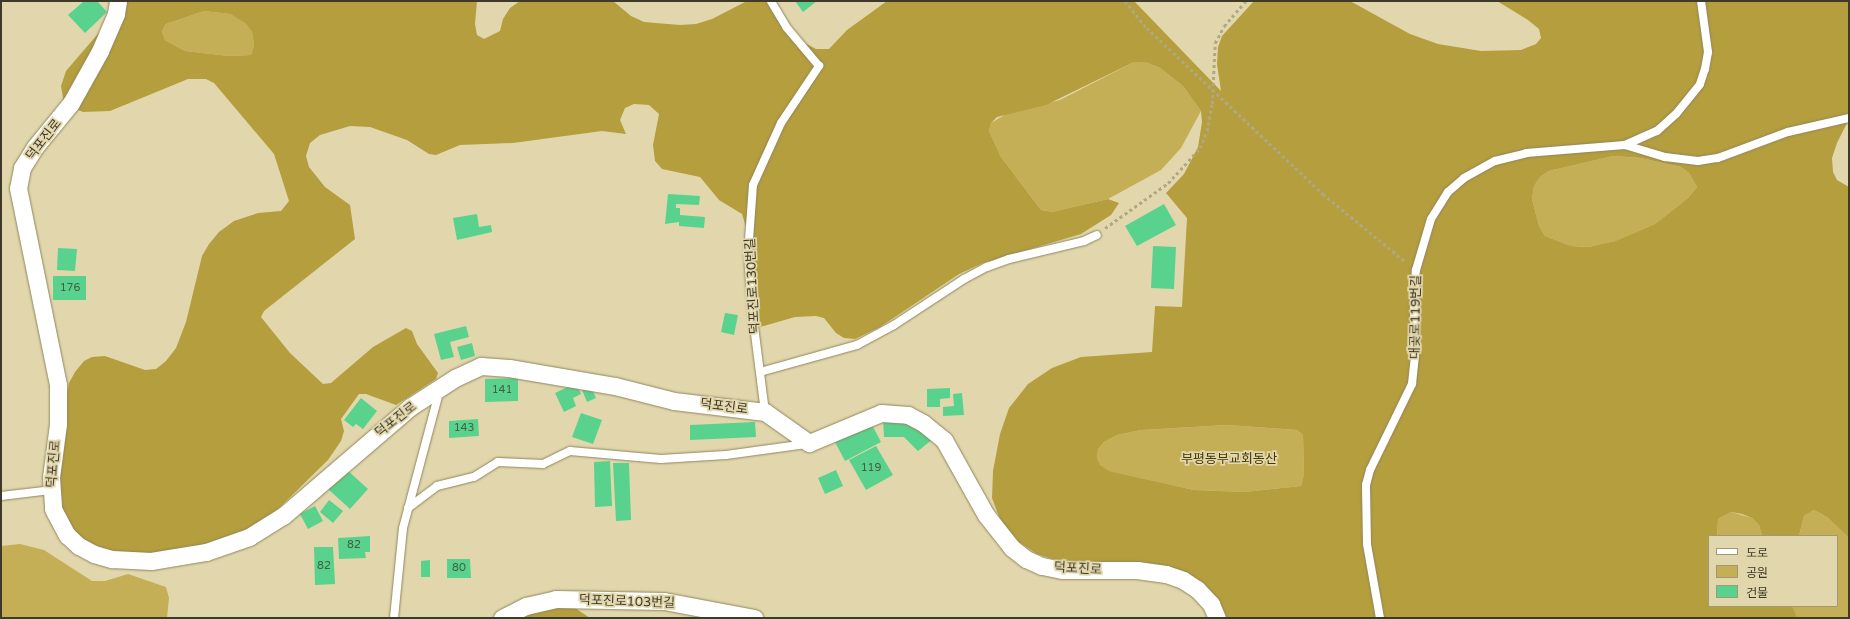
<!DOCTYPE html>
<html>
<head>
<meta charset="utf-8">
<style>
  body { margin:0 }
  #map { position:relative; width:1850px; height:619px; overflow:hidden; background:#e2d7ac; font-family:"Varela Round","Noto Sans KR",sans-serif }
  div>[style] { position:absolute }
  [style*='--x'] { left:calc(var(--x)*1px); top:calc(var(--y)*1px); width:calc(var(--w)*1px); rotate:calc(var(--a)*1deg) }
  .green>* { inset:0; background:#c5af56 }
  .forest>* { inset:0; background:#b59e3d }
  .building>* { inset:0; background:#59d28d }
  .path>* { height:2.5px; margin-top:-1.25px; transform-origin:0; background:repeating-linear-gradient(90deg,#b0a783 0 3px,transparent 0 6px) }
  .roads { filter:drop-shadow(0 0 1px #90865e) drop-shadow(0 0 1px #90865e) }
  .lane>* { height:8px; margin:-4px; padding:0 4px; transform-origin:4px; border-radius:4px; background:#fff }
  .street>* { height:17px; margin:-8.5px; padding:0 8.5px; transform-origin:8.5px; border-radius:8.5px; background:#fff }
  span { translate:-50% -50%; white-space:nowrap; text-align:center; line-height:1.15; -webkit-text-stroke:3.5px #e2d7ac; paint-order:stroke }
  .number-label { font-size:11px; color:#455f41 }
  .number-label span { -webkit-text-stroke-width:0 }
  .street-label { font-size:13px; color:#3e3928 }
  .park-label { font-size:13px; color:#443800 }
  .frame { position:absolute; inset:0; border:2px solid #3e3928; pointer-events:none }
  .legend { position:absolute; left:1708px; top:535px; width:130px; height:72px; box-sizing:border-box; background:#e2d7ac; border:1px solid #a09877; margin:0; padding:5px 7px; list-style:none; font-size:12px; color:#3e3928 }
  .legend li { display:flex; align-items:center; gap:8px; height:20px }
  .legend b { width:20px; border:1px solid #a09877 }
</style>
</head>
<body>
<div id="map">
  <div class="green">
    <i style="clip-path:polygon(204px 11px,230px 14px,246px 24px,252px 32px,254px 45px,251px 55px,229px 56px,185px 51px,165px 40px,162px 31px,166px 24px)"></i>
    <i style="clip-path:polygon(1134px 62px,1145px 62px,1160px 68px,1183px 86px,1201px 111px,1181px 148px,1161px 170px,1108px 199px,1052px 212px,1041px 210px,1001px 157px,989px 131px,991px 123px,1006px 114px,1060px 100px)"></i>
    <i style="clip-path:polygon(1613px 156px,1641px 158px,1681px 167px,1689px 173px,1697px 187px,1688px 198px,1655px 224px,1615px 241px,1588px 247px,1571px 246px,1545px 236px,1539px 226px,1532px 199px,1534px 186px,1540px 177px,1549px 171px)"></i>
    <i style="clip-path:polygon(1228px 425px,1297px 430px,1303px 435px,1304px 474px,1301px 486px,1245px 492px,1194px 490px,1108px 471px,1099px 465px,1097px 458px,1098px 449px,1104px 442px,1117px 435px,1141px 430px)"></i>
    <i style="clip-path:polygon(1814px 510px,1827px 517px,1849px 538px,1849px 618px,1797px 618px,1794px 613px,1792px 606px,1837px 606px,1837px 536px,1799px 536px,1804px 516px)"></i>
    <i style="clip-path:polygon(1731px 512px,1752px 518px,1759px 525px,1762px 536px,1717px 536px,1718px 519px)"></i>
    <i style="clip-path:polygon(20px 544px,44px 550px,92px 581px,105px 581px,128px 574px,166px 587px,169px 598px,167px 618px,1px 618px,1px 546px)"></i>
  </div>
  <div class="forest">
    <i style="clip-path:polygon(evenodd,119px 1px,477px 1px,475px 24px,477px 35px,484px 39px,500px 31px,503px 19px,510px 8px,520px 1px,613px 1px,631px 16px,644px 22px,680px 25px,696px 24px,712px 19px,747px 1px,767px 1px,771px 3px,803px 42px,816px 49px,829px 49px,847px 30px,887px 1px,1134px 1px,1221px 91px,1217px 64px,1218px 47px,1222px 36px,1254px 1px,1350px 1px,1410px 34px,1438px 44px,1481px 51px,1521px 50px,1536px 44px,1541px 38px,1539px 29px,1528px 20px,1497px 1px,1849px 1px,1849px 119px,1837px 143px,1832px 158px,1833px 172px,1837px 180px,1849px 187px,1849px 538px,1827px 517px,1814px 510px,1804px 516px,1799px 536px,1762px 536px,1759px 525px,1752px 518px,1742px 514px,1731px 512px,1718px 519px,1717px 536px,1709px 536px,1709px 606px,1792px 606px,1797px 618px,1226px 618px,1209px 590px,1101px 563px,1059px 561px,1037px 554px,1019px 542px,1001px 522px,992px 498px,993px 471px,1000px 434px,1009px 408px,1028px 384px,1052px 368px,1081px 357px,1152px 352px,1155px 306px,1182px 307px,1187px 218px,1166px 193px,1184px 174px,1198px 147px,1202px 122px,1201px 111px,1183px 86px,1160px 68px,1145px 62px,1134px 62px,1046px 105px,997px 117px,991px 123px,989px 131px,1001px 157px,1041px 210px,1052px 212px,1108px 199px,1119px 203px,1111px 215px,1081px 234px,983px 263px,959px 274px,880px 327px,855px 339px,844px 338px,836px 333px,824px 318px,816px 316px,795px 317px,760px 327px,752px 323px,746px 227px,742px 214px,719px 200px,700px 177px,662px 169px,655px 161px,653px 145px,659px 114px,649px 105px,634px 104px,625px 108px,620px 120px,626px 134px,602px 131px,513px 143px,460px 145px,436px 155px,429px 154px,407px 140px,370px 127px,350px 126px,320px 135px,310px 143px,306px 156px,309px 167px,325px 187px,350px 205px,355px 239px,264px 311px,261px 317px,290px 353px,323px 384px,331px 383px,373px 347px,406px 328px,412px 331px,417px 344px,438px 373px,436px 379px,396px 405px,366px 394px,359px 394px,341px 419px,344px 431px,341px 441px,328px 460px,279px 508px,253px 528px,209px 545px,137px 555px,98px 548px,79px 537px,65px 521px,58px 505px,57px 484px,66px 400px,69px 383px,75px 372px,84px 361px,92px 357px,105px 356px,145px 370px,156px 369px,166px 361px,176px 348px,186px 322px,202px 256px,209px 244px,219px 232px,234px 221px,258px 213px,281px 211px,289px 201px,274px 154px,214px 83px,206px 79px,188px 79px,110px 111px,83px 112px,64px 104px,61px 86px,66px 71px,108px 22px,119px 1px,204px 11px,230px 14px,246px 24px,252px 32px,254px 45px,251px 55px,229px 56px,185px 51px,165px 40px,162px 31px,166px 24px,204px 11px,119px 1px,1613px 156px,1641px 158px,1681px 167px,1689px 173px,1697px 187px,1688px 198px,1655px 224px,1615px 241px,1588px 247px,1571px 246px,1545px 236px,1539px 226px,1532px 199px,1534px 186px,1540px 177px,1549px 171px,1613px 156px,119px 1px,1228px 425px,1297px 430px,1303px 435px,1304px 474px,1301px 486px,1245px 492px,1194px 490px,1109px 471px,1100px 465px,1097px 458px,1098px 449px,1104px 442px,1117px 435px,1141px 430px,1228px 425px)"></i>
    <i style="clip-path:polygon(572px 606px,590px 618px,514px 618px,547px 607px)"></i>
  </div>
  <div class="building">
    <i style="clip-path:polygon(84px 1px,97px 1px,107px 12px,85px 33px,68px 15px)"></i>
    <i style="clip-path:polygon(795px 1px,817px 1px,803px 12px)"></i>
    <i style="clip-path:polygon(668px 194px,700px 196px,699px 205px,676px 204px,676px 208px,680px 208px,680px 215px,705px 217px,704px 228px,679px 226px,679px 222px,665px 224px)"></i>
    <i style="clip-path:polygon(1164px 204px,1176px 225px,1137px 246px,1125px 226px)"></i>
    <i style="clip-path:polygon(477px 214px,479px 227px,491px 225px,492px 232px,457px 240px,453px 218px)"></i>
    <i style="clip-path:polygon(1153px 246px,1176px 247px,1174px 289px,1151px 288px)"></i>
    <i style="clip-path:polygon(58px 248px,77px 249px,75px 271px,57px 270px)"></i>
    <i style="clip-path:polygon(53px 276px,86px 276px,86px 300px,53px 300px)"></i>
    <i style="clip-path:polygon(725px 313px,738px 315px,734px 335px,721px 332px)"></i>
    <i style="clip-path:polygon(466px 326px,469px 337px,450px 342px,454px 357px,441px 360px,434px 334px)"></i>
    <i style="clip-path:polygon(472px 343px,475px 356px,461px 360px,457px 347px)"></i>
    <i style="clip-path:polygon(518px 378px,518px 401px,485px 402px,485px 379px)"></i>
    <i style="clip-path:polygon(576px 383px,581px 394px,573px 398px,576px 406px,564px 412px,555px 393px)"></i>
    <i style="clip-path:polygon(591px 386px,596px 398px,587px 402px,582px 390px)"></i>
    <i style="clip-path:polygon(950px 388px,950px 398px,940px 399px,940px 407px,927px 407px,927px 389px)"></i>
    <i style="clip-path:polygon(962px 393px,964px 415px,943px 416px,943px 407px,954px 406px,953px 394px)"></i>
    <i style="clip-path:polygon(361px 398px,377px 411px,363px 429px,356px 424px,353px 427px,344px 420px)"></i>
    <i style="clip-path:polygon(581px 413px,602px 420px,593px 444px,572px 437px)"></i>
    <i style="clip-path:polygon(478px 419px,479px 436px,449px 438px,449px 421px)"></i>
    <i style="clip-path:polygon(883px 419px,910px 420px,933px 439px,918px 451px,904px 437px,884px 437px)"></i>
    <i style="clip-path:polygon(755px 422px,756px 437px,690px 440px,690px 425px)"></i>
    <i style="clip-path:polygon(871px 423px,881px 442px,845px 461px,835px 442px)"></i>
    <i style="clip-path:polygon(876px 446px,893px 475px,866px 490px,849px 460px)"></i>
    <i style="clip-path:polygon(610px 461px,612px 506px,595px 507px,594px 462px)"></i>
    <i style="clip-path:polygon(613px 463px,629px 463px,631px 520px,616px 521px)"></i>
    <i style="clip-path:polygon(346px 469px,368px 489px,350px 509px,328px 489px)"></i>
    <i style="clip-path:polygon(836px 470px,843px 486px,825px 494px,818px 478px)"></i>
    <i style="clip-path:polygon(329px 500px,343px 511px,333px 523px,320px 512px)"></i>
    <i style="clip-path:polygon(315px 506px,323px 521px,308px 529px,300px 514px)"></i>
    <i style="clip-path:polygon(370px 536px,370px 552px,365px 552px,366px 558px,339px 559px,338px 538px)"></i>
    <i style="clip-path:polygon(314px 547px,333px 547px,335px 584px,315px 585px)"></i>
    <i style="clip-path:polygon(447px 559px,470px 559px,471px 578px,447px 578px)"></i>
    <i style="clip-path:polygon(430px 560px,430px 577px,421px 577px,421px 561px)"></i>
  </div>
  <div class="path">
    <i style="--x:1125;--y:1;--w:35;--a:51"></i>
    <i style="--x:1147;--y:28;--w:242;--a:43.3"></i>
    <i style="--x:1323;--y:194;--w:107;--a:39.3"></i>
    <i style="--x:1105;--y:228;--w:77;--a:-35.5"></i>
    <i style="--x:1168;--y:183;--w:47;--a:-47.6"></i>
    <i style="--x:1200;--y:148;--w:18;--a:-68"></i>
    <i style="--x:1207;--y:131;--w:27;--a:-80"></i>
    <i style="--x:1212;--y:104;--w:61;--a:-87.2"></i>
    <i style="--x:1215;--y:43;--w:19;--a:-62"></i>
    <i style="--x:1224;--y:26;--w:33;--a:-49"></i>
  </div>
  <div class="roads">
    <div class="lane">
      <i style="--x:1625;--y:145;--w:42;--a:16.7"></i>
      <i style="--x:1665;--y:157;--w:33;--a:7"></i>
      <i style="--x:1698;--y:161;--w:20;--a:-9"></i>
      <i style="--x:1718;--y:158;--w:75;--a:-20.4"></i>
      <i style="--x:1788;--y:132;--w:63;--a:-12.9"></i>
      <i style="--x:760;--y:372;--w:101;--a:-15.6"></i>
      <i style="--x:857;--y:345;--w:42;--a:-28.4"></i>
      <i style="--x:894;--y:325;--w:84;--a:-33.3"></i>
      <i style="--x:964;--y:279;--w:26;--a:-28"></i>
      <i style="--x:987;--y:267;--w:23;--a:-20"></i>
      <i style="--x:1009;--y:259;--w:77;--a:-13.5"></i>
      <i style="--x:1084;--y:241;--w:14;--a:-25"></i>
      <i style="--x:765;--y:412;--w:102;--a:-97.3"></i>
      <i style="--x:752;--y:311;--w:57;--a:-94"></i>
      <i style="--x:748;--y:254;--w:69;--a:-85.9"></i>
      <i style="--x:753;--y:185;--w:68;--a:-65.7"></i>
      <i style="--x:781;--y:123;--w:69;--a:-56.3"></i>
      <i style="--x:819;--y:66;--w:50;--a:-130.1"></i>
      <i style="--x:787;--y:28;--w:31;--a:-121"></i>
      <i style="--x:1;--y:496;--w:50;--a:-6.8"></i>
      <i style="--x:408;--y:508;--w:36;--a:-37"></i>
      <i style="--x:437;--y:486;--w:38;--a:-14"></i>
      <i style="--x:474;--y:477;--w:28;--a:-32"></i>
      <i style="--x:498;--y:462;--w:45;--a:2.5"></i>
      <i style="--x:543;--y:464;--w:30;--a:-26"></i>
      <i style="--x:570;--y:451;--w:91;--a:5"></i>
      <i style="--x:661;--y:459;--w:65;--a:-3.5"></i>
      <i style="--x:726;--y:455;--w:81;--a:-7.8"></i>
      <i style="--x:394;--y:618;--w:90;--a:-84.3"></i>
      <i style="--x:403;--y:528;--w:144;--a:-75.1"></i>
      <i style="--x:1380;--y:618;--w:75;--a:-100"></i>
      <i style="--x:1367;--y:544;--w:59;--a:-91"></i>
      <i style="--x:1366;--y:485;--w:16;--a:-75"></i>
      <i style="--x:1370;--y:470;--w:96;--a:-64"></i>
      <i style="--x:1412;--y:384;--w:28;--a:-84"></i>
      <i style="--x:1415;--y:356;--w:52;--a:-91.1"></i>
      <i style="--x:1414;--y:304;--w:34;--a:-87"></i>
      <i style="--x:1416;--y:270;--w:53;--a:-73.6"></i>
      <i style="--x:1431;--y:219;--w:32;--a:-58"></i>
      <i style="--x:1448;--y:192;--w:21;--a:-41"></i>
      <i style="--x:1464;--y:178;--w:35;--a:-29"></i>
      <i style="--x:1495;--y:161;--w:32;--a:-14"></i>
      <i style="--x:1526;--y:153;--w:99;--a:-4.6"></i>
      <i style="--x:1625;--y:145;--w:35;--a:-24"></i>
      <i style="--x:1657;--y:131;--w:25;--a:-42"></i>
      <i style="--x:1676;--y:114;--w:38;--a:-51"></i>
      <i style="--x:1700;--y:84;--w:16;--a:-72"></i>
      <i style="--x:1705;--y:69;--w:17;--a:-80"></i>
      <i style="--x:1708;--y:52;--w:51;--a:-97.8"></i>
    </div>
    <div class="street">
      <i style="--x:118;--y:1;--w:13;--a:99"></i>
      <i style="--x:116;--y:14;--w:40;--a:113.4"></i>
      <i style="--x:100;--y:51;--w:60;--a:119.1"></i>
      <i style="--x:71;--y:103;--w:57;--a:129.3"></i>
      <i style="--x:35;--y:147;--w:25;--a:122"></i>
      <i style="--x:22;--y:168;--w:20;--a:101"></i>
      <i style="--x:18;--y:188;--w:201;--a:78.5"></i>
      <i style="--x:58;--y:385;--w:39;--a:90"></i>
      <i style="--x:58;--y:424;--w:53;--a:97.5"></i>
      <i style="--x:51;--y:477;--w:32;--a:86"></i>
      <i style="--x:53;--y:509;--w:30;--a:62"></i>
      <i style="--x:67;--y:535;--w:16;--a:43"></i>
      <i style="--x:79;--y:546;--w:17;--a:28"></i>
      <i style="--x:94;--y:554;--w:19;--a:16"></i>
      <i style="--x:112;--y:559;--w:39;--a:3"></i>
      <i style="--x:151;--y:561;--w:56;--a:-9.3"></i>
      <i style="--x:206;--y:552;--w:46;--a:-19.2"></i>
      <i style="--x:249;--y:537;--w:40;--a:-32"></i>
      <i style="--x:283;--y:516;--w:167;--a:-40.6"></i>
      <i style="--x:410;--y:407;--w:54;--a:-32.8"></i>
      <i style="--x:455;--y:378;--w:29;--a:-25"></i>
      <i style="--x:481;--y:366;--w:28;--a:4"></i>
      <i style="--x:509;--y:368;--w:108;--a:9.6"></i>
      <i style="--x:615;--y:386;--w:61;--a:14.3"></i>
      <i style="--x:674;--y:401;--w:92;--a:6.9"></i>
      <i style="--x:765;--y:412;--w:54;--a:35.2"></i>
      <i style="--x:809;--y:443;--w:78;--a:-22.6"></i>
      <i style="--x:881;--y:413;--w:27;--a:4"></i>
      <i style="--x:908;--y:415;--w:17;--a:28"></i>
      <i style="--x:923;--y:423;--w:27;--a:39"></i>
      <i style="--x:944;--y:440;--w:86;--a:60.8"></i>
      <i style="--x:986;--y:515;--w:42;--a:51.8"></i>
      <i style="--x:1012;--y:548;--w:18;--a:38"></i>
      <i style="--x:1026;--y:559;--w:17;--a:24"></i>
      <i style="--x:1042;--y:566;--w:20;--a:11"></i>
      <i style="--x:1062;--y:570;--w:75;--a:0"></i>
      <i style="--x:1137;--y:570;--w:29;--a:8"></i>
      <i style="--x:1166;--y:574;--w:18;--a:19"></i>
      <i style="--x:1183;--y:580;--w:17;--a:33"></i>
      <i style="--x:1197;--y:589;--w:21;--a:47"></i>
      <i style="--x:1211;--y:604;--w:15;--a:67"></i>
      <i style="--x:502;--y:618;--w:27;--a:-27"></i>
      <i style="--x:526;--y:606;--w:31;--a:-13"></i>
      <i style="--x:556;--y:599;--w:108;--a:1.1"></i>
      <i style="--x:664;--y:601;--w:92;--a:10.7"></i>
    </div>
  </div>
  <div class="number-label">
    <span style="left:70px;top:288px">176</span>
    <span style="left:502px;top:390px">141</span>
    <span style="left:464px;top:428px">143</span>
    <span style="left:871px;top:468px">119</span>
    <span style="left:354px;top:545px">82</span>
    <span style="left:324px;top:566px">82</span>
    <span style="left:459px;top:568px">80</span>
  </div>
  <div class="street-label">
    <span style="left:44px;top:140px;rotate:-52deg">덕포진로</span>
    <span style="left:753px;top:286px;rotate:-93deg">덕포진로130번길</span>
    <span style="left:1416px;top:317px;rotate:-89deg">대곶로119번길</span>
    <span style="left:724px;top:407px;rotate:7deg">덕포진로</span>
    <span style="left:396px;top:420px;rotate:-38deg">덕포진로</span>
    <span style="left:54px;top:464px;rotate:-85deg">덕포진로</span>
    <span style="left:1078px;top:569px;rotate:3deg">덕포진로</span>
    <span style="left:627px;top:602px;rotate:2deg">덕포진로103번길</span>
  </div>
  <div class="park-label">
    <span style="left:1229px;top:459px">부평동부교회동산</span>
  </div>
  <div class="frame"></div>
  <ul class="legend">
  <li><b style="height:5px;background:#fff"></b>도로</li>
  <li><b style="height:11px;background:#c5af56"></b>공원</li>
  <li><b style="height:11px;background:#59d28d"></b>건물</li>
  </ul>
</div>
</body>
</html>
